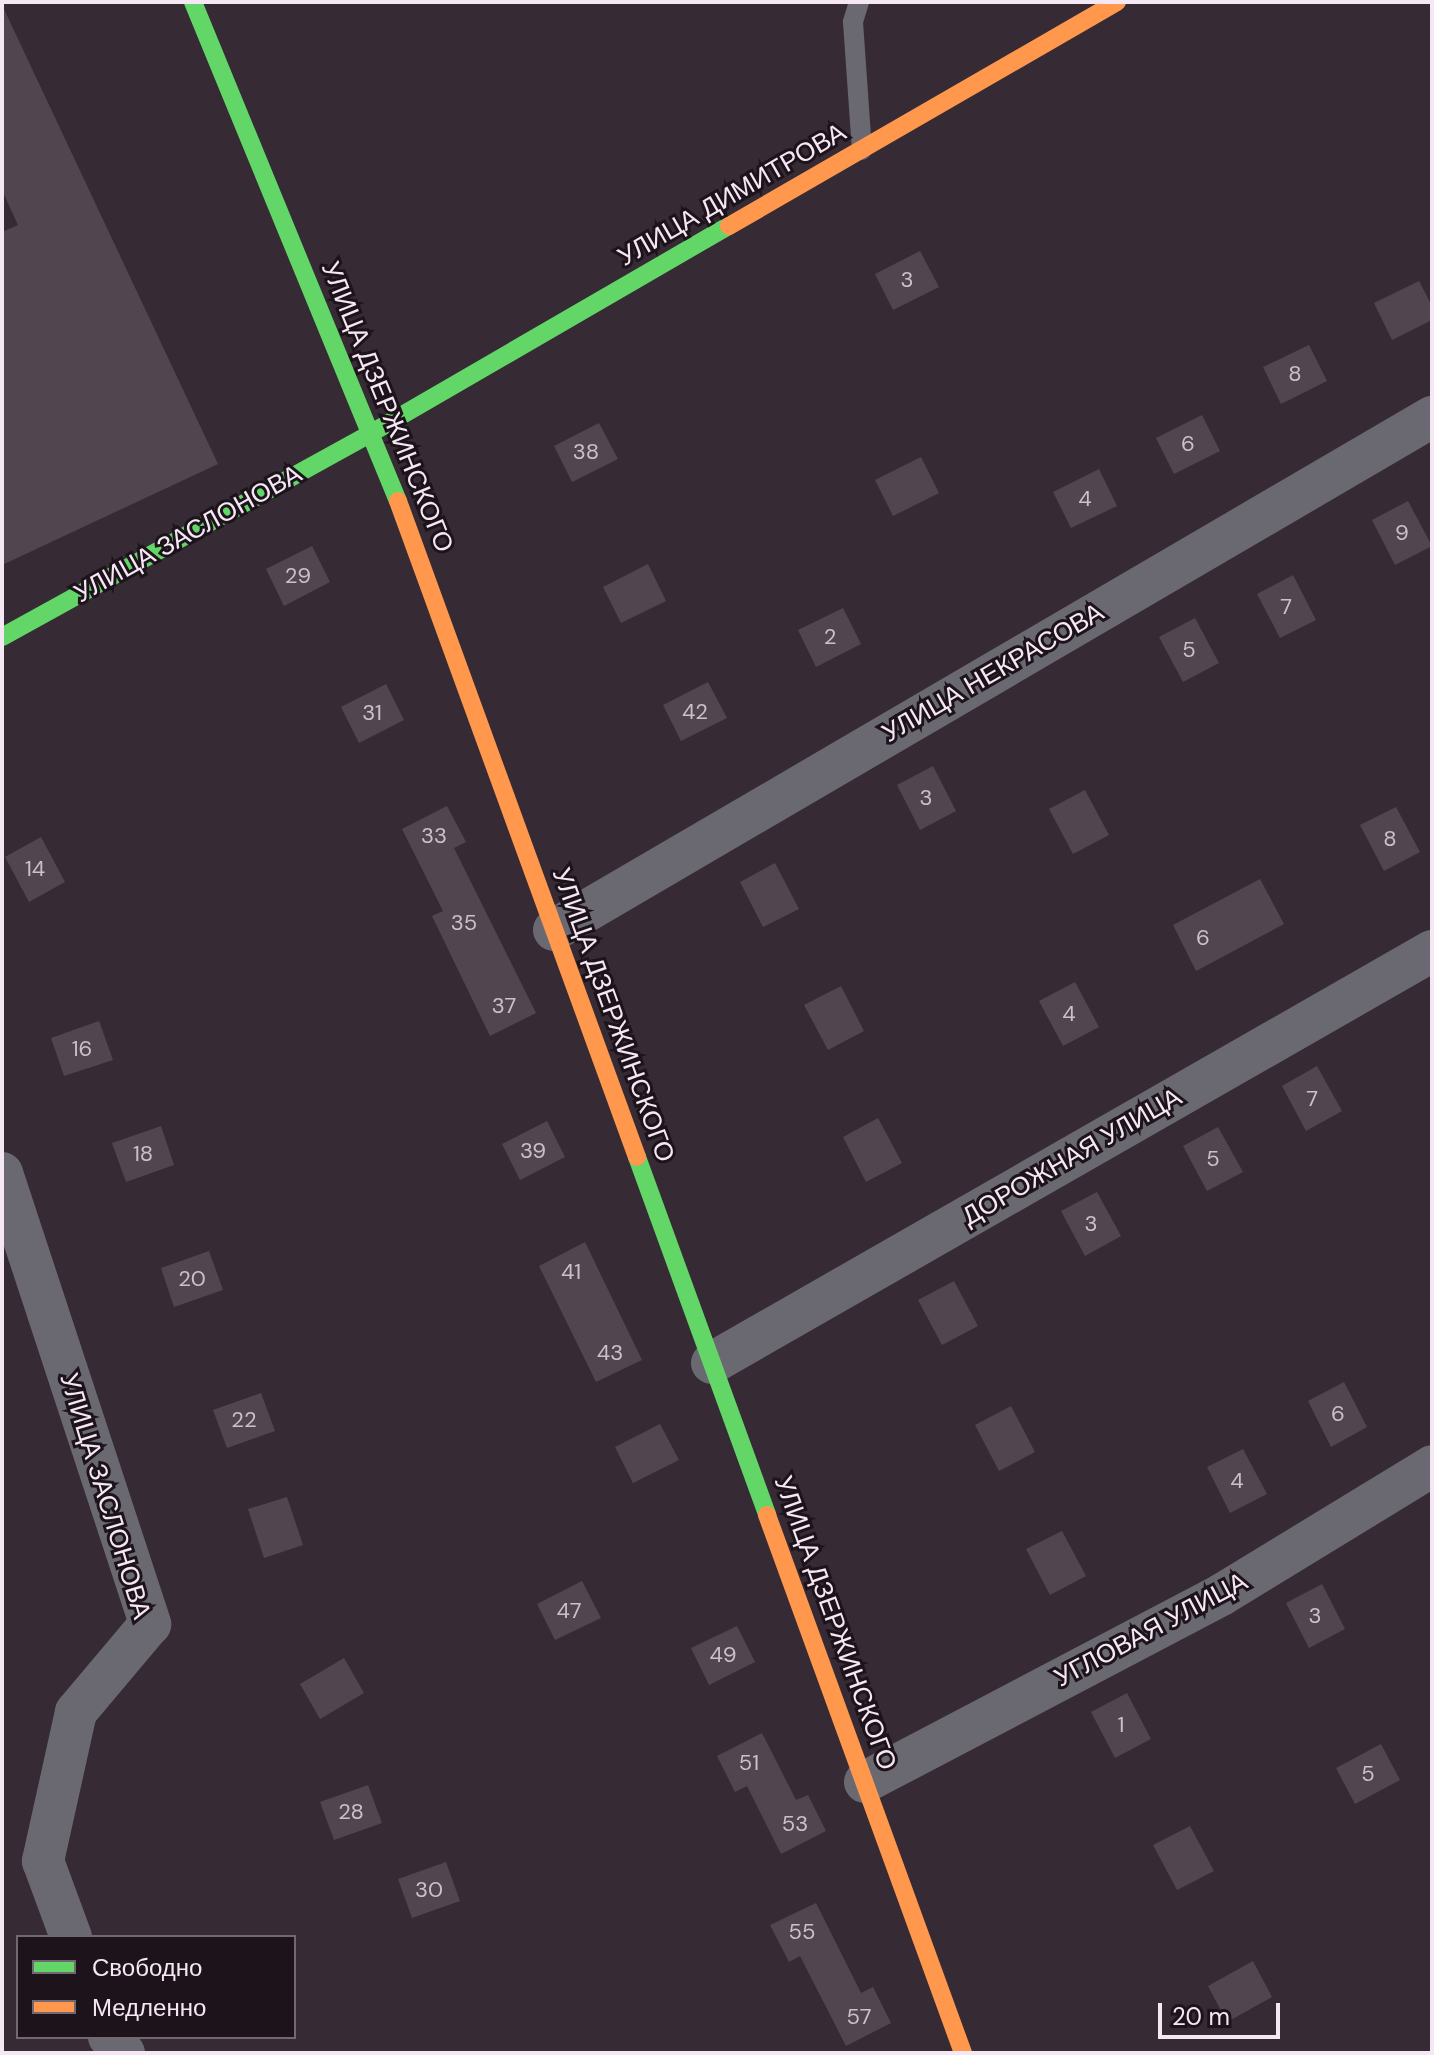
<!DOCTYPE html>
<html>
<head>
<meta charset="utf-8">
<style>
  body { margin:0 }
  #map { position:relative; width:1434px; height:2055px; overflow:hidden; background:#362b35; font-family:"DM Sans",sans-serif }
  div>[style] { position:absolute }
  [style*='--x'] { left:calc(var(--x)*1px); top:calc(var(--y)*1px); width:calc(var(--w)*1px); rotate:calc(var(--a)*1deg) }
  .building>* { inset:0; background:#514650 }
  .lane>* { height:20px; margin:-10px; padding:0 10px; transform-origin:10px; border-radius:10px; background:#6a6972 }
  .street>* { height:42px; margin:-21px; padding:0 21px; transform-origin:21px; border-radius:21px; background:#6a6972 }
  .fast>* { height:18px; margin:-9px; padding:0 9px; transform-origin:9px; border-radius:9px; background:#63d668 }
  .slow>* { height:18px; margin:-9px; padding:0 9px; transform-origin:9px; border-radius:9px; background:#ff974d }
  span { translate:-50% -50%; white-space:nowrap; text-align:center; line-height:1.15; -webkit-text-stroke:6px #1c131b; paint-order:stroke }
  .number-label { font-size:22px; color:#cdbfcb }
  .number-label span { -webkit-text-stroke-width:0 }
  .street-label { font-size:26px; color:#f6e7f4 }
  .frame { position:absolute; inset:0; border:4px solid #f6e7f4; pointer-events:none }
  .legend { position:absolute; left:16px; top:1935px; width:280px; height:104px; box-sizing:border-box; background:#1c131b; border:2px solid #736872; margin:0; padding:10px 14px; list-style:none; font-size:24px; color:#f6e7f4 }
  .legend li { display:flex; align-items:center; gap:16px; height:40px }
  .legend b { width:40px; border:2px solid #736872 }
  .scale { position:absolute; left:1158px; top:2003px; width:122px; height:36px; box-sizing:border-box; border:4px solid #f6e7f4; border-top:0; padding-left:10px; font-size:24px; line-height:28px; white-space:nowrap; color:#f6e7f4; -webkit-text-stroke:6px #1c131b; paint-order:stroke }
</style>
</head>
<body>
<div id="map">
  <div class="building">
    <i style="clip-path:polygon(2px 5px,218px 464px,2px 565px,2px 232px,18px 225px,2px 190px)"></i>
    <i style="clip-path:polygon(920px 251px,939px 287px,893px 310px,875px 274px)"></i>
    <i style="clip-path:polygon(1419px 281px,1432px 306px,1432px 320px,1392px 340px,1374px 303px)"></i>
    <i style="clip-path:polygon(1309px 345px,1327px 381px,1281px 404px,1263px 367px)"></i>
    <i style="clip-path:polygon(1202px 415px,1220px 451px,1174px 474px,1156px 438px)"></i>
    <i style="clip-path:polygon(599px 423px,618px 459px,572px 482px,554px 446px)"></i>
    <i style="clip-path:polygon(921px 457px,939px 493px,893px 516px,875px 480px)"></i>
    <i style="clip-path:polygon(1099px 469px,1117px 506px,1071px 528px,1053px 492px)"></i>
    <i style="clip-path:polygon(1408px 501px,1432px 546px,1395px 565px,1372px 520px)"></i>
    <i style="clip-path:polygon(312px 546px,330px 582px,284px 606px,266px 569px)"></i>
    <i style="clip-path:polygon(648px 564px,666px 601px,621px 623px,603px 587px)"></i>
    <i style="clip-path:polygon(1293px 575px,1316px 620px,1280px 638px,1257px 594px)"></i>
    <i style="clip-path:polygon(843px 608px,861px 644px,816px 667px,798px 630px)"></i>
    <i style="clip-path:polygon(1195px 618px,1219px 663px,1183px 682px,1159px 637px)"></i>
    <i style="clip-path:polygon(708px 682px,727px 718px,681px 741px,663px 705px)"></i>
    <i style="clip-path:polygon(386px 684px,404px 720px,359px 743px,341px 707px)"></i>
    <i style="clip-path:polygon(933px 766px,956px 811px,920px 830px,897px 785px)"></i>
    <i style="clip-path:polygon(1085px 790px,1109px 835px,1073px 854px,1049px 809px)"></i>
    <i style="clip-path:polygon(447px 806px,466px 842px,454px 848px,536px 1013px,490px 1036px,432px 916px,443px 911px,402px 829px)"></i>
    <i style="clip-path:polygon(1396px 807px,1420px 852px,1384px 871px,1360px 825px)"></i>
    <i style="clip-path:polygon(41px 837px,65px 882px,29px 902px,5px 857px)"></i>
    <i style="clip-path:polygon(775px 863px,799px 909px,763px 927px,740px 882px)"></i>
    <i style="clip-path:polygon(1260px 879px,1284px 924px,1196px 971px,1173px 925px)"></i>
    <i style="clip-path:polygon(1075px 982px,1099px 1027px,1063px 1046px,1039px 1001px)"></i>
    <i style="clip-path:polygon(841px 986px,864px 1031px,828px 1050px,804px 1005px)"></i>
    <i style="clip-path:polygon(99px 1021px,113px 1060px,64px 1076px,51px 1038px)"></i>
    <i style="clip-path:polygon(1317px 1066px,1342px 1111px,1306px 1131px,1282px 1086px)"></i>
    <i style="clip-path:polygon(878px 1118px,902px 1163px,866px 1182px,843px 1137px)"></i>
    <i style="clip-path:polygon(547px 1121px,565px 1157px,520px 1180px,502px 1144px)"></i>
    <i style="clip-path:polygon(161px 1126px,174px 1165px,126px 1182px,112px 1143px)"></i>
    <i style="clip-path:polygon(1218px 1127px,1243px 1172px,1207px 1191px,1183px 1146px)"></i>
    <i style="clip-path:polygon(1097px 1192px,1121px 1236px,1085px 1256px,1061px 1211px)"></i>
    <i style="clip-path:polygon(585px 1242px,642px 1360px,596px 1382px,539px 1266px)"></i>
    <i style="clip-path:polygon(209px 1251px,223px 1290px,174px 1307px,161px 1268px)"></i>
    <i style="clip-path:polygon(954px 1281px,978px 1326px,942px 1345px,918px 1300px)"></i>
    <i style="clip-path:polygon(1344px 1382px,1367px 1427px,1331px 1447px,1308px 1401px)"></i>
    <i style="clip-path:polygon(261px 1393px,275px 1431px,227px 1448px,213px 1410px)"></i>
    <i style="clip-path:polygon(1011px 1406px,1035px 1452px,999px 1471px,975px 1425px)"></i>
    <i style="clip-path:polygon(660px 1424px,679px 1460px,633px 1483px,615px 1447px)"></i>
    <i style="clip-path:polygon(1243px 1449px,1267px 1494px,1230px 1513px,1207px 1467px)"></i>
    <i style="clip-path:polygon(287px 1497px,303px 1545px,264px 1558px,248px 1509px)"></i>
    <i style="clip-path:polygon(1062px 1531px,1086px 1576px,1050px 1595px,1026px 1549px)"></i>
    <i style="clip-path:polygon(582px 1581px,601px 1618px,555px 1640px,537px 1604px)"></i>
    <i style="clip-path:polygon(1322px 1584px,1345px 1629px,1309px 1648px,1286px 1603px)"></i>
    <i style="clip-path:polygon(737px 1626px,755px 1662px,709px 1685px,691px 1648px)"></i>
    <i style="clip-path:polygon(344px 1658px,364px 1693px,320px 1719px,300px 1684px)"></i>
    <i style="clip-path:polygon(1127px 1693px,1151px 1739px,1115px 1758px,1091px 1712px)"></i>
    <i style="clip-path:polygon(762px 1733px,796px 1800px,808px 1795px,826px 1831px,781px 1854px,747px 1786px,735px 1792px,717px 1756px)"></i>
    <i style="clip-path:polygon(1381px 1744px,1400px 1780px,1355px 1804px,1336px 1768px)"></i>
    <i style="clip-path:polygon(368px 1785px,382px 1823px,334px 1840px,320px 1802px)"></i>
    <i style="clip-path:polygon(1190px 1826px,1214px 1871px,1177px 1890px,1153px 1845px)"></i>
    <i style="clip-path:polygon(446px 1862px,460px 1901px,412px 1918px,398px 1879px)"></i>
    <i style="clip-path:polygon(816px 1903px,861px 1993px,873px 1987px,891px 2023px,846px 2046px,800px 1956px,789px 1962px,770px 1925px)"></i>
    <i style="clip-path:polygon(1253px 1961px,1272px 1997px,1227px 2022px,1208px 1986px)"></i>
  </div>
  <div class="lane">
    <i style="--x:859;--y:2;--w:21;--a:107"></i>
    <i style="--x:853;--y:22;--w:128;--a:86"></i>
  </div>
  <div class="street">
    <i style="--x:554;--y:930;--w:1017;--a:-30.3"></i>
    <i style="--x:2;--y:1173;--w:475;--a:71.8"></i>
    <i style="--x:150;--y:1624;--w:115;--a:130.1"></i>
    <i style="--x:76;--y:1712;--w:153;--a:102.5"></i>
    <i style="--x:43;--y:1861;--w:81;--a:69.8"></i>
    <i style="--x:712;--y:1363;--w:830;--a:-29.78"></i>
    <i style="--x:865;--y:1782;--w:402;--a:-27.7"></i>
    <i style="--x:1221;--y:1595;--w:247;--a:-31.4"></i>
    <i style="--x:109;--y:2037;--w:22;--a:47"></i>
  </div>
  <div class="fast">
    <i style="--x:193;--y:2;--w:539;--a:67.67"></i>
    <i style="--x:2;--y:637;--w:424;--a:-28.9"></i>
    <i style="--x:373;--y:432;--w:411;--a:-30.1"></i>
    <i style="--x:637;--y:1157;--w:381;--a:70"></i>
  </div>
  <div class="slow">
    <i style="--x:729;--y:226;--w:448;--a:-30"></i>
    <i style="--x:398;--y:501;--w:698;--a:69.98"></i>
    <i style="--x:767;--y:1515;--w:573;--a:69.98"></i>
  </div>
  <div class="number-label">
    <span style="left:907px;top:280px">3</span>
    <span style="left:1295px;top:374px">8</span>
    <span style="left:1188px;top:444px">6</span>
    <span style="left:586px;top:452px">38</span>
    <span style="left:1085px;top:499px">4</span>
    <span style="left:1402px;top:533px">9</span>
    <span style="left:298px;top:576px">29</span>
    <span style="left:1286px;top:607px">7</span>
    <span style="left:830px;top:637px">2</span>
    <span style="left:1189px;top:650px">5</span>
    <span style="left:695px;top:712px">42</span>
    <span style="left:372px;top:713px">31</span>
    <span style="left:926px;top:798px">3</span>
    <span style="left:434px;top:836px">33</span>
    <span style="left:1390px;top:839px">8</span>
    <span style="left:35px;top:869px">14</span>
    <span style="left:464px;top:923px">35</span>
    <span style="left:1203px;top:938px">6</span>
    <span style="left:504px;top:1006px">37</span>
    <span style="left:1069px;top:1014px">4</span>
    <span style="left:82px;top:1049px">16</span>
    <span style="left:1312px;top:1099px">7</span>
    <span style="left:533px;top:1151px">39</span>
    <span style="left:143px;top:1154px">18</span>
    <span style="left:1213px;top:1159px">5</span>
    <span style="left:1091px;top:1224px">3</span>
    <span style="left:571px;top:1272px">41</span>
    <span style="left:192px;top:1279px">20</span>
    <span style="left:610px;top:1353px">43</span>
    <span style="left:1338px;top:1414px">6</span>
    <span style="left:244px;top:1420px">22</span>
    <span style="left:1237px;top:1481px">4</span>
    <span style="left:569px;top:1611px">47</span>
    <span style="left:1315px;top:1616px">3</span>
    <span style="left:723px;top:1655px">49</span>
    <span style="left:1121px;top:1725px">1</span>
    <span style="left:749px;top:1763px">51</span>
    <span style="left:1368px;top:1774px">5</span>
    <span style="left:351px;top:1812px">28</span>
    <span style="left:795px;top:1824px">53</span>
    <span style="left:429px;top:1890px">30</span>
    <span style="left:802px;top:1932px">55</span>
    <span style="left:859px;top:2017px">57</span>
  </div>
  <div class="street-label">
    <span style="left:732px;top:195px;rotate:-30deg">УЛИЦА ДИМИТРОВА</span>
    <span style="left:387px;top:407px;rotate:68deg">УЛИЦА ДЗЕРЖИНСКОГО</span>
    <span style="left:188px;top:534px;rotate:-29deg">УЛИЦА ЗАСЛОНОВА</span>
    <span style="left:993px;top:673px;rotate:-30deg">УЛИЦА НЕКРАСОВА</span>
    <span style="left:613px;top:1015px;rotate:70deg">УЛИЦА ДЗЕРЖИНСКОГО</span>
    <span style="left:1072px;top:1157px;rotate:-30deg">ДОРОЖНАЯ УЛИЦА</span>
    <span style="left:105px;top:1496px;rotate:73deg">УЛИЦА ЗАСЛОНОВА</span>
    <span style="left:835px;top:1623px;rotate:70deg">УЛИЦА ДЗЕРЖИНСКОГО</span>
    <span style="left:1151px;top:1630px;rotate:-28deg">УГЛОВАЯ УЛИЦА</span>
  </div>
  <div class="frame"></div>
  <ul class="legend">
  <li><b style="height:10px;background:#63d668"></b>Свободно</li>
  <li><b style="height:10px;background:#ff974d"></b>Медленно</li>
  </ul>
  <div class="scale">20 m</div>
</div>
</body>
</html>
